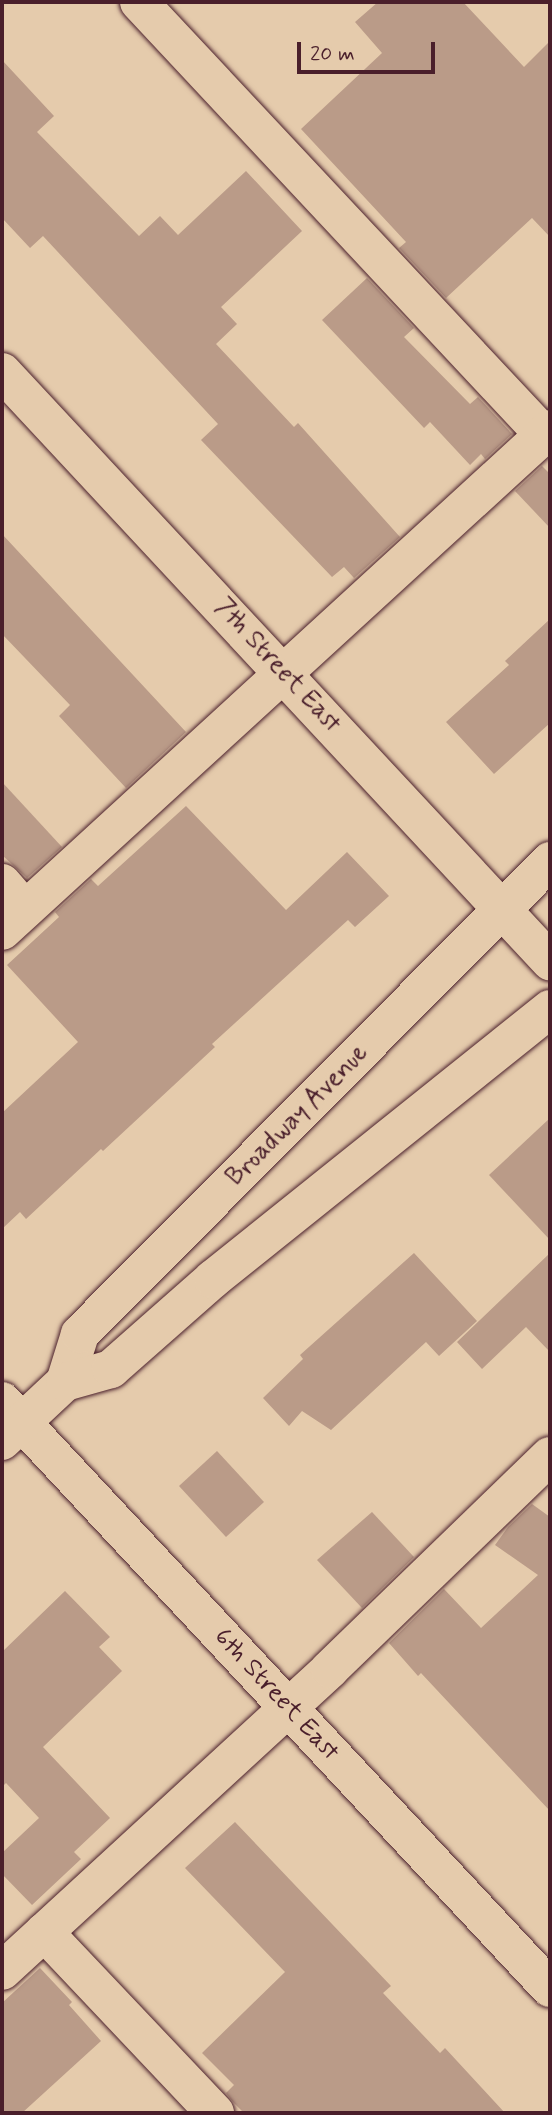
<!DOCTYPE html>
<html>
<head>
<meta charset="utf-8">
<style>
  body { margin:0 }
  #map { position:relative; width:552px; height:2115px; overflow:hidden; background:#e5cbac; font-family:Mynerve,sans-serif }
  div>[style] { position:absolute }
  [style*='--x'] { left:calc(var(--x)*1px); top:calc(var(--y)*1px); width:calc(var(--w)*1px); rotate:calc(var(--a)*1deg) }
  .building>* { inset:0; background:#ba9b88 }
  .roads { filter:drop-shadow(0 0 2px #4a1f2b) drop-shadow(0 0 2px #4a1f2b) }
  .minor>* { height:38px; margin:-19px; padding:0 19px; transform-origin:19px; border-radius:19px; background:#e5cbac }
  .major>* { height:38px; margin:-19px; padding:0 19px; transform-origin:19px; border-radius:19px; background:#e5cbac }
  span { translate:-50% -50%; white-space:nowrap; text-align:center; line-height:1.15; -webkit-text-stroke:7px #e5cbac; paint-order:stroke }
  .street-label { font-size:26px; color:#4a1f2b }
  .frame { position:absolute; inset:0; border:4px solid #4a1f2b; pointer-events:none }
  .scale { position:absolute; left:297px; top:42px; width:138px; height:32px; box-sizing:border-box; border:4px solid #4a1f2b; border-top:0; padding-left:9px; font-size:21px; line-height:24px; white-space:nowrap; color:#4a1f2b; -webkit-text-stroke:5px #e5cbac; paint-order:stroke }
</style>
</head>
<body>
<div id="map">
  <div class="building">
    <i style="clip-path:polygon(378px 2px,463px 2px,524px 67px,550px 41px,550px 237px,532px 218px,446px 298px,399px 248px,406px 242px,301px 129px,382px 53px,355px 22px)"></i>
    <i style="clip-path:polygon(2px 60px,54px 116px,37px 132px,139px 236px,160px 216px,178px 235px,246px 171px,302px 231px,221px 307px,237px 324px,216px 344px,294px 427px,298px 423px,400px 537px,354px 578px,344px 567px,332px 577px,201px 440px,218px 424px,43px 236px,30px 248px,2px 218px)"></i>
    <i style="clip-path:polygon(367px 278px,414px 328px,404px 337px,470px 404px,478px 397px,512px 434px,485px 459px,481px 454px,470px 465px,430px 422px,424px 428px,322px 320px)"></i>
    <i style="clip-path:polygon(542px 466px,550px 474px,550px 528px,515px 491px)"></i>
    <i style="clip-path:polygon(2px 534px,186px 732px,126px 788px,59px 716px,70px 705px,2px 634px)"></i>
    <i style="clip-path:polygon(550px 619px,550px 723px,494px 774px,446px 722px,509px 665px,505px 661px)"></i>
    <i style="clip-path:polygon(2px 782px,62px 847px,27px 878px,2px 855px)"></i>
    <i style="clip-path:polygon(186px 806px,286px 910px,347px 852px,389px 896px,355px 927px,348px 920px,212px 1044px,215px 1047px,103px 1151px,101px 1149px,26px 1219px,20px 1212px,2px 1229px,2px 1113px,78px 1042px,7px 965px,59px 917px,55px 912px,91px 879px,98px 886px)"></i>
    <i style="clip-path:polygon(550px 1118px,550px 1240px,489px 1175px)"></i>
    <i style="clip-path:polygon(414px 1253px,477px 1321px,439px 1356px,426px 1342px,331px 1430px,302px 1411px,289px 1426px,263px 1398px,303px 1359px,300px 1355px)"></i>
    <i style="clip-path:polygon(550px 1253px,550px 1352px,526px 1327px,482px 1369px,457px 1342px)"></i>
    <i style="clip-path:polygon(217px 1451px,264px 1502px,226px 1537px,179px 1486px)"></i>
    <i style="clip-path:polygon(532px 1504px,550px 1517px,550px 1811px,421px 1673px,418px 1676px,389px 1643px,444px 1589px,481px 1628px,538px 1575px,495px 1545px,508px 1527px)"></i>
    <i style="clip-path:polygon(372px 1512px,414px 1557px,362px 1608px,317px 1560px)"></i>
    <i style="clip-path:polygon(65px 1591px,110px 1637px,99px 1647px,122px 1671px,43px 1747px,110px 1818px,74px 1852px,81px 1859px,32px 1905px,2px 1874px,2px 1853px,39px 1818px,6px 1783px,2px 1787px,2px 1652px)"></i>
    <i style="clip-path:polygon(235px 1822px,391px 1986px,383px 1993px,440px 2053px,445px 2048px,505px 2113px,244px 2113px,233px 2102px,226px 2093px,234px 2085px,202px 2053px,285px 1972px,185px 1868px)"></i>
    <i style="clip-path:polygon(40px 1968px,72px 2002px,69px 2005px,101px 2041px,22px 2113px,2px 2113px,2px 2003px)"></i>
  </div>
  <div class="roads">
    <div class="minor">
      <i style="--x:139;--y:2;--w:593;--a:46.91"></i>
      <i style="--x:2;--y:372;--w:805;--a:47.07"></i>
      <i style="--x:2;--y:883;--w:35;--a:49"></i>
      <i style="--x:2;--y:931;--w:743;--a:-42.49"></i>
      <i style="--x:2;--y:1401;--w:803;--a:46.97"></i>
      <i style="--x:44;--y:1932;--w:249;--a:46.6"></i>
      <i style="--x:2;--y:1971;--w:446;--a:-42.6"></i>
      <i style="--x:330;--y:1669;--w:306;--a:-44.1"></i>
    </div>
    <div class="major">
      <i style="--x:65;--y:1382;--w:50;--a:-72.6"></i>
      <i style="--x:80;--y:1334;--w:667;--a:-45.18"></i>
      <i style="--x:2;--y:1441;--w:86;--a:-43.1"></i>
      <i style="--x:65;--y:1382;--w:48;--a:-15.8"></i>
      <i style="--x:111;--y:1369;--w:136;--a:-41.4"></i>
      <i style="--x:213;--y:1279;--w:432;--a:-38.7"></i>
    </div>
  </div>
  <div class="street-label">
    <span style="left:277px;top:666px;rotate:47deg">7th Street East</span>
    <span style="left:298px;top:1116px;rotate:-45deg">Broadway Avenue</span>
    <span style="left:276px;top:1695px;rotate:47deg">6th Street East</span>
  </div>
  <div class="frame"></div>
  <div class="scale">20 m</div>
</div>
</body>
</html>
